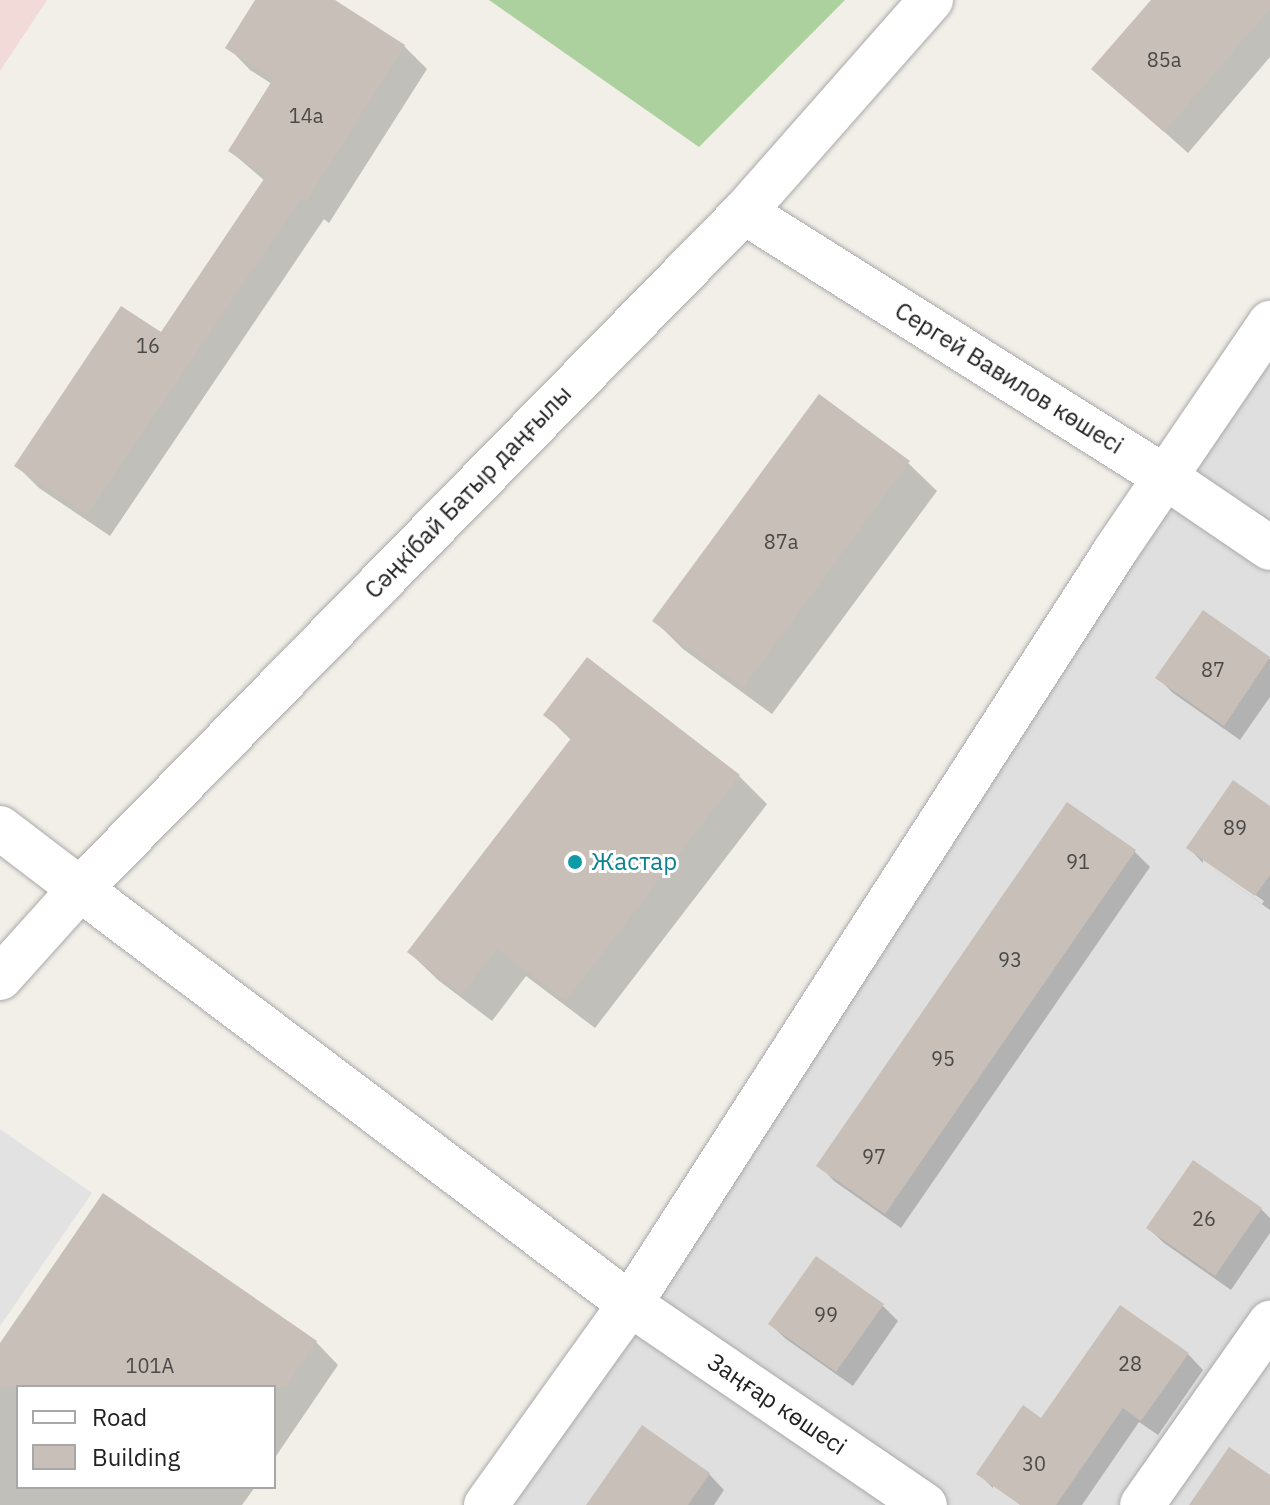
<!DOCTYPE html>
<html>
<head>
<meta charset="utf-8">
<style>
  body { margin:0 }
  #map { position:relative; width:1270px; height:1505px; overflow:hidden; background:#f2efe9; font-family:"IBM Plex Sans",sans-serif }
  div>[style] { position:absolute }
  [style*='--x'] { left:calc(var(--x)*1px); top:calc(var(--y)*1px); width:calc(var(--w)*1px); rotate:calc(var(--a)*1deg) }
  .residential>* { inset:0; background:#e0dfdf }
  .commercial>* { inset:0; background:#f2dad9 }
  .forest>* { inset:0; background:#add19e }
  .parking>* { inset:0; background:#e2e2e2 }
  .shadow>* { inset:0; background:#0003 }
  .building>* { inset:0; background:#c7bfb8 }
  .roads { filter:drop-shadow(0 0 2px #a9a9a9) drop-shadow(0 0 2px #a9a9a9) }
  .minor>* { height:44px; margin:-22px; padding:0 22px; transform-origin:22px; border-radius:22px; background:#fff }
  .tertiary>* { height:44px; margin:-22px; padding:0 22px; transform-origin:22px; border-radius:22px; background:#fff }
  .dots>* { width:22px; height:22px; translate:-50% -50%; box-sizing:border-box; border:4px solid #fff; border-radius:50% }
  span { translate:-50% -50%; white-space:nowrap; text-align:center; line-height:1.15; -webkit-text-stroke:6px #fff; paint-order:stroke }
  .number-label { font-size:20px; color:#4b4948 }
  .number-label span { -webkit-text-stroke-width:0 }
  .street-label { font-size:24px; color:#222 }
  .culture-label { font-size:24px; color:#0d838f }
  .left { translate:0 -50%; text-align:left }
  .legend { position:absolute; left:16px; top:1385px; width:260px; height:104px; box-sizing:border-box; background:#fff; border:2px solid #a7a7a7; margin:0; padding:10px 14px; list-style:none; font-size:24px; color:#222 }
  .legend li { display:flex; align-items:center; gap:16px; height:40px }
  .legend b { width:40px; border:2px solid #a7a7a7 }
</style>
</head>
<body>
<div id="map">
  <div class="residential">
    <i style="clip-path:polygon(1270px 323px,1270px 1505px,497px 1505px)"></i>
  </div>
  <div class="commercial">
    <i style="clip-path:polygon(0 0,47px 0,0 71px)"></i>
  </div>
  <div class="forest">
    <i style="clip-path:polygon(489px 0,845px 0,699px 147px)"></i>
  </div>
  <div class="parking">
    <i style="clip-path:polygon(0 1129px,92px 1193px,0 1326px)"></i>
  </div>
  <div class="shadow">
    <i style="clip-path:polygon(258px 0,331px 0,404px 46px,427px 69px,329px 223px,324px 219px,110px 536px,39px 488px,17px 466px,162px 335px,265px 181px,230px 151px,272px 84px,250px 70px,228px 47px)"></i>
    <i style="clip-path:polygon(1154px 0,1270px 0,1270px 57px,1188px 153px,1094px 69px)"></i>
    <i style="clip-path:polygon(908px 463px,937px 491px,772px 714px,683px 649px,655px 621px)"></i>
    <i style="clip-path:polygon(1203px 612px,1270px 659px,1270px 697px,1240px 740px,1173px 693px,1158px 678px)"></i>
    <i style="clip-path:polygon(545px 714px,739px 776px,767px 804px,595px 1028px,526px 976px,492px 1021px,438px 980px,409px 952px,572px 741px)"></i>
    <i style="clip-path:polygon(1068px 805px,1135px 852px,1150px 867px,901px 1228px,834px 1181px,819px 1165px)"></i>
    <i style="clip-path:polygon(1270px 808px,1270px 910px,1204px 863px,1262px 904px,1264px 901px,1203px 858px,1203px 863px,1189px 848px)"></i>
    <i style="clip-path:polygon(1261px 1209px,1270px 1218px,1270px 1233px,1231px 1290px,1164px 1243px,1148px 1228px)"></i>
    <i style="clip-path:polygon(883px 1306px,898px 1321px,853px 1386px,786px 1339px,770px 1324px)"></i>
    <i style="clip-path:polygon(316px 1342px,338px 1365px,274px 1459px,274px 1387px,18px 1387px,18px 1487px,255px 1487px,242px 1505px,0 1505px,0 1347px)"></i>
    <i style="clip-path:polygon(1188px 1354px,1203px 1370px,1158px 1435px,1139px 1422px,1082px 1505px,1024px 1505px,993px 1483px,993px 1488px,978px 1473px,1041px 1421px)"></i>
    <i style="clip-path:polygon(642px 1428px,709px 1474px,724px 1490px,714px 1505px,588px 1505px)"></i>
  </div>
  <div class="building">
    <i style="clip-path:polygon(255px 0,335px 0,405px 45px,306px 202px,301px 198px,87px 515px,14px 466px,121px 306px,161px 332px,266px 176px,228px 151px,273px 79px,225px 48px)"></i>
    <i style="clip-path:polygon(1151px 0,1270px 0,1270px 9px,1164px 132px,1091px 69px)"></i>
    <i style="clip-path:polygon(819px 394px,910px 461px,743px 688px,652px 621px)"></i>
    <i style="clip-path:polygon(1203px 610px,1270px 657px,1224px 726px,1155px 678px)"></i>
    <i style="clip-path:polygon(587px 657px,740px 775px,566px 1001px,497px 949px,462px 994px,407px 952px,572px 737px,543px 715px)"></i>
    <i style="clip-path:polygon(1233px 780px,1270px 806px,1270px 875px,1255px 896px,1186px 848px)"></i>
    <i style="clip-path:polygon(1067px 802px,1136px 850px,885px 1214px,816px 1166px)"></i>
    <i style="clip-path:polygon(1193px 1160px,1262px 1208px,1215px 1276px,1146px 1228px)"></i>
    <i style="clip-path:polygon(103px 1193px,317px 1341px,286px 1387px,0 1387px,0 1343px)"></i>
    <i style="clip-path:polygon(816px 1256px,884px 1304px,836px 1372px,768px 1324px)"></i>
    <i style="clip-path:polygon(1120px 1305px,1189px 1353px,1141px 1421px,1123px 1408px,1056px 1505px,1020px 1505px,976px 1474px,1023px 1405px,1041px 1418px)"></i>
    <i style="clip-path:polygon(642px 1425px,710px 1473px,688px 1505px,586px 1505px)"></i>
    <i style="clip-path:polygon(1229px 1447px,1270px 1475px,1270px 1505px,1189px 1505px)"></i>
  </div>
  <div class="roads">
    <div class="minor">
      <i style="--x:80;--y:889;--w:689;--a:37.04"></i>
      <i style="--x:630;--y:1304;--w:357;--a:34.3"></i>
      <i style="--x:486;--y:1505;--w:247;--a:-54.4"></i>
      <i style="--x:630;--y:1304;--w:896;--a:-57.21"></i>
      <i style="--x:1115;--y:551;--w:276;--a:-55.8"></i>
      <i style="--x:1142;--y:1505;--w:223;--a:-54.9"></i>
    </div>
    <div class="tertiary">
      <i style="--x:744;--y:212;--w:496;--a:32.2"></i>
      <i style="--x:1164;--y:476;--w:128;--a:34.2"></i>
      <i style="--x:0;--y:828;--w:101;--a:37.3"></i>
      <i style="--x:0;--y:978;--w:120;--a:-48"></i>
      <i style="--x:80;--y:889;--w:948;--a:-45.56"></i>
      <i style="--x:744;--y:212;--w:283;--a:-48.6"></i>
    </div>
  </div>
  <div class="dots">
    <i style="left:575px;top:862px;background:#0f9aa8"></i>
  </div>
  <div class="number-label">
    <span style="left:1164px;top:59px">85а</span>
    <span style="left:306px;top:115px">14а</span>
    <span style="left:148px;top:345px">16</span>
    <span style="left:781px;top:541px">87а</span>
    <span style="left:1213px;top:669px">87</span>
    <span style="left:1235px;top:827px">89</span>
    <span style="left:1078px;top:861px">91</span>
    <span style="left:1010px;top:959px">93</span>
    <span style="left:943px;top:1058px">95</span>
    <span style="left:874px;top:1156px">97</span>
    <span style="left:1204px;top:1218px">26</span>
    <span style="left:826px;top:1314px">99</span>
    <span style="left:1130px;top:1363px">28</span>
    <span style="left:150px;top:1365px">101А</span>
    <span style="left:1034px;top:1463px">30</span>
  </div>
  <div class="street-label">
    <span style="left:1009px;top:378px;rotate:32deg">Сергей Вавилов көшесі</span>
    <span style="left:468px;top:492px;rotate:-46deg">Сәңкібай Батыр даңғылы</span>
    <span style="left:777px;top:1404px;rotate:34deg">Заңғар көшесі</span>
  </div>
  <div class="culture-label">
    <span class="left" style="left:591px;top:862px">Жастар</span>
  </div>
  <ul class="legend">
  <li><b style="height:10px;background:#fff"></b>Road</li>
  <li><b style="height:22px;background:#c7bfb8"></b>Building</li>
  </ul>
</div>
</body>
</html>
